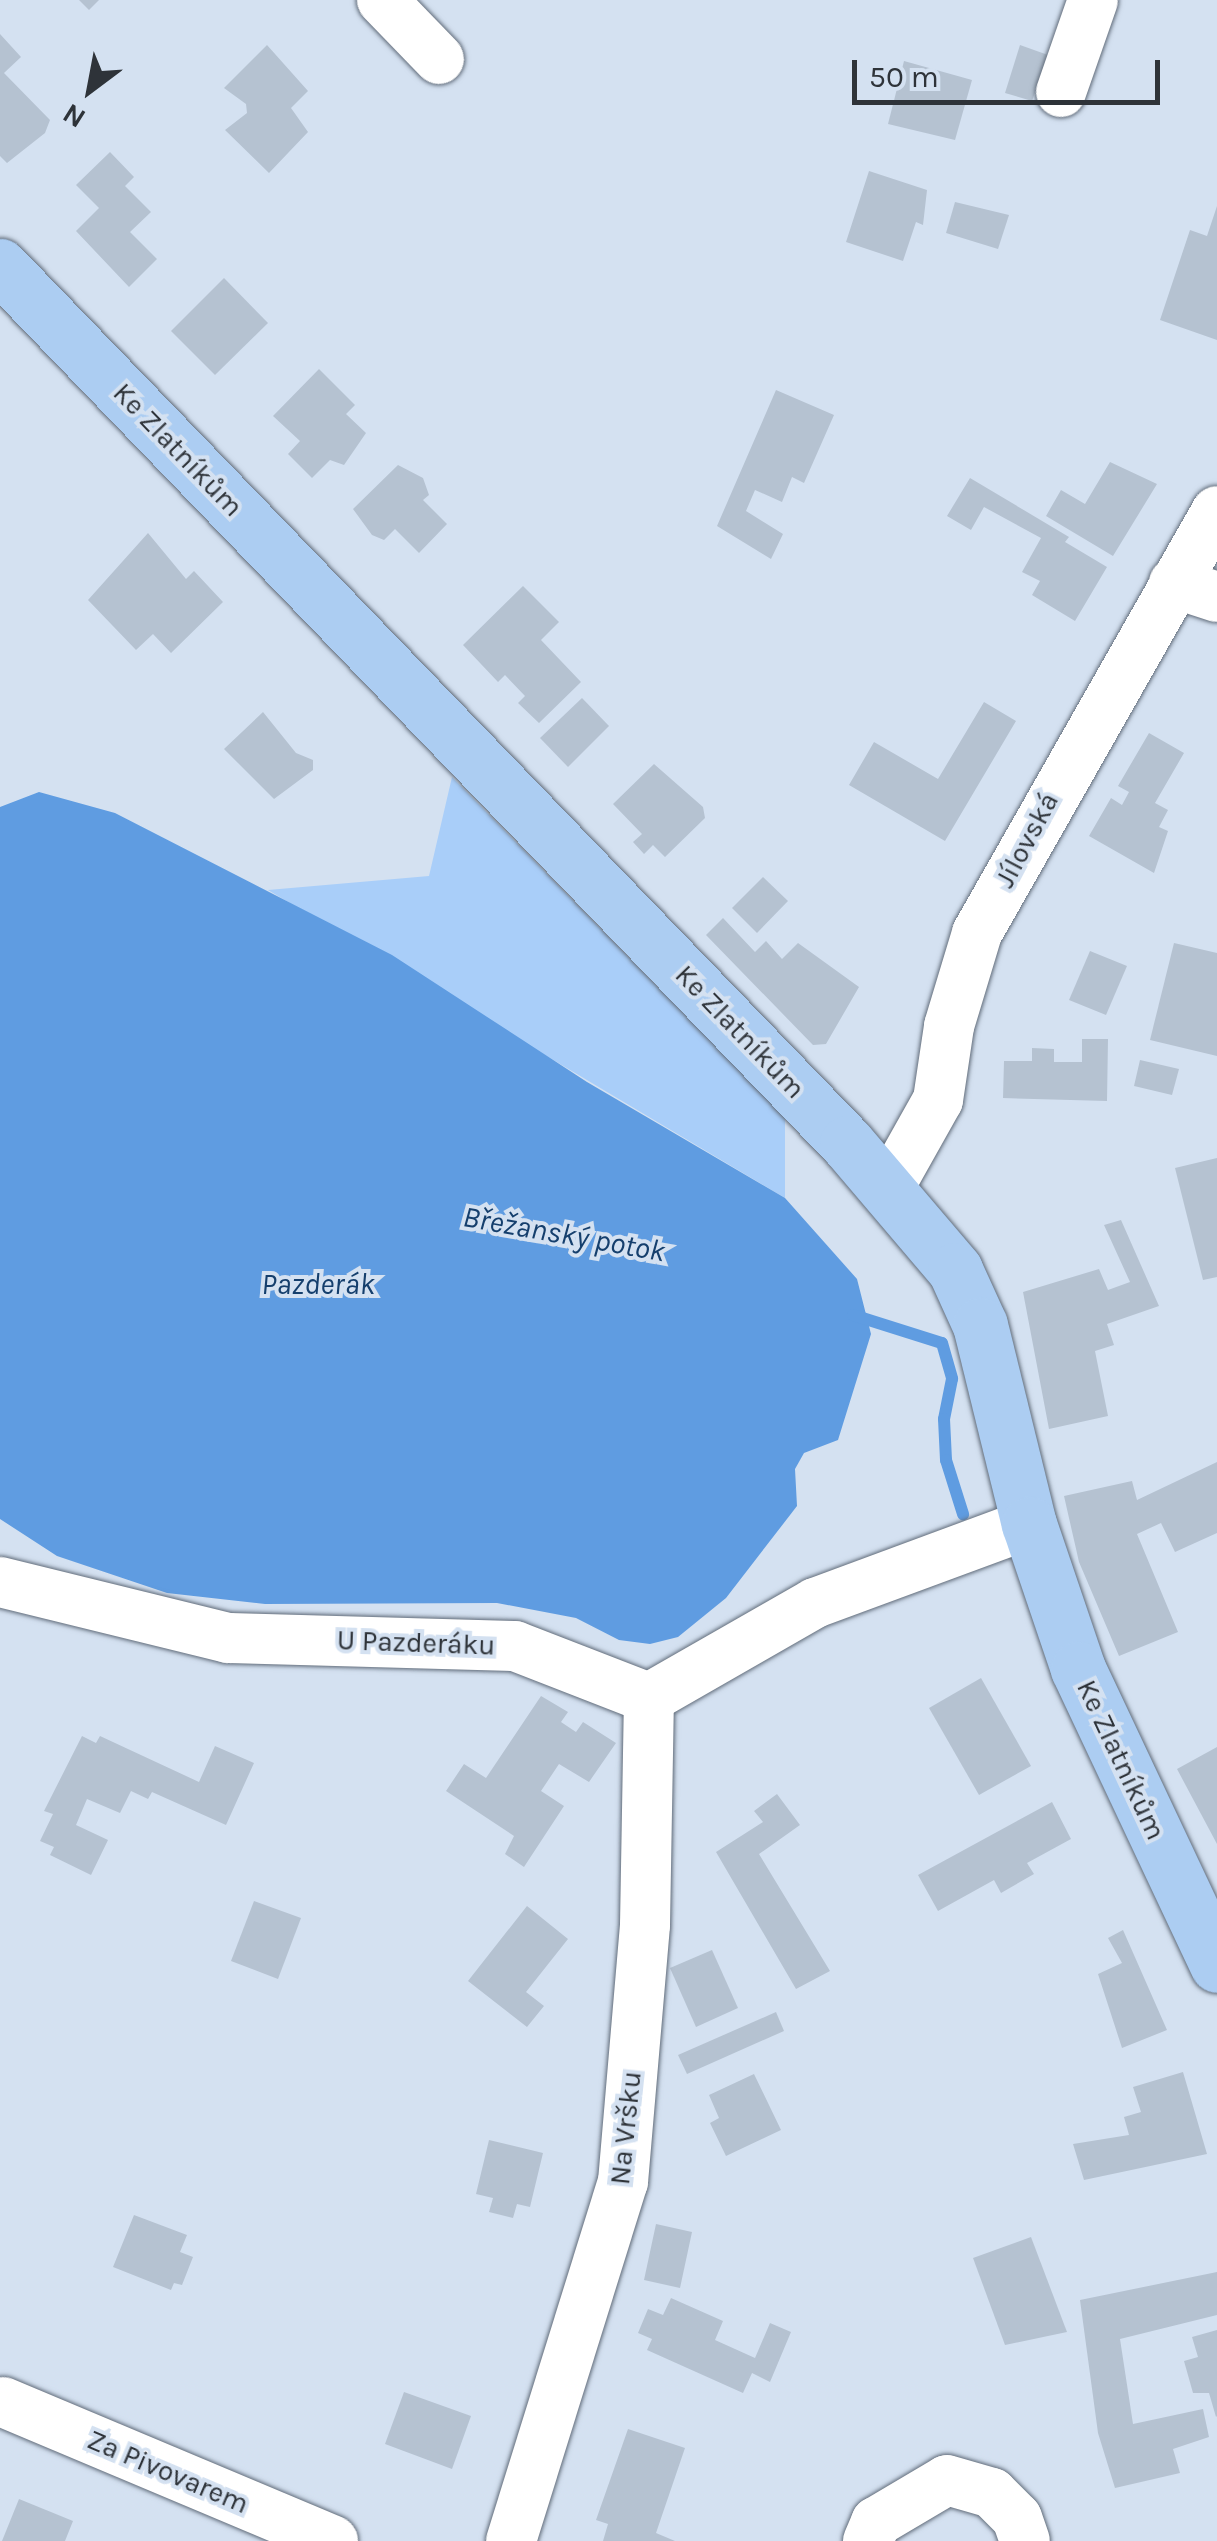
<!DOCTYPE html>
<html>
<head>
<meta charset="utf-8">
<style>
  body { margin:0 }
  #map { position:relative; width:1217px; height:2541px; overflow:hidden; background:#d4e1f1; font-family:Karla,sans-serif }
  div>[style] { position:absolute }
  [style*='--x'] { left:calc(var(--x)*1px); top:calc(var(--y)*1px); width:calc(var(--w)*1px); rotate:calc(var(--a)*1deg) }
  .green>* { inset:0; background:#a9cef9 }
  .water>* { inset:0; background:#5f9ce1 }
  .stream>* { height:12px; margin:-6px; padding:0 6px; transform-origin:6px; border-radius:6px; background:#5f9ce1 }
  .building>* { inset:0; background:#b5c2d1 }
  .roads { filter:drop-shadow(0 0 2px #616c7a) drop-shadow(0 0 2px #616c7a) }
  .minor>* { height:50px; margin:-25px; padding:0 25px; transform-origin:25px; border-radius:25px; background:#fff }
  .major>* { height:55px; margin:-27.5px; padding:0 27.5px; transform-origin:27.5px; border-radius:27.5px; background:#accdf2 }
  span { translate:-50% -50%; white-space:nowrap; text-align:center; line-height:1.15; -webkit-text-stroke:8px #d4e1f1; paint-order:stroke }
  .street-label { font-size:28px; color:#2e3339 }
  .water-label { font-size:30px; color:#153f6d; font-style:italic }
  .north { position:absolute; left:40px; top:40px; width:100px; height:100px; -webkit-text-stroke:8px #d4e1f1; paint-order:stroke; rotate:212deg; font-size:28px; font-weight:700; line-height:40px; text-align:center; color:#2e3339 }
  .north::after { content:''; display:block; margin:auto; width:35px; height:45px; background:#2e3339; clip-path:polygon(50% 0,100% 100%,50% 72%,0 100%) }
  .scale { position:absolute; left:852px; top:60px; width:308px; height:45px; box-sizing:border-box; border:5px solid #2e3339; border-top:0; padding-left:12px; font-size:30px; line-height:35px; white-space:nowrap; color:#2e3339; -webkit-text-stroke:8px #d4e1f1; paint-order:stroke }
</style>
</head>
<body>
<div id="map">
  <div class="green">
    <i style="clip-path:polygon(452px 777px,785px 1117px,785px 1198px,268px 890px,429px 876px)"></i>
  </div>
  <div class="water">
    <i style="clip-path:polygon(39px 792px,115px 813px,392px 955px,587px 1082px,785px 1198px,857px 1279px,871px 1334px,838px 1440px,804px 1453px,795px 1469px,797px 1506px,726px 1598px,678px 1637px,650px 1644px,619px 1640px,576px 1618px,497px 1603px,265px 1604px,167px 1593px,57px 1556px,0 1519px,0 807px)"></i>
  </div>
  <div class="stream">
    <i style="--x:853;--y:1315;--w:93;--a:17.5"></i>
    <i style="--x:942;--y:1343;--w:37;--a:74"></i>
    <i style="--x:952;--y:1379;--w:41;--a:101.3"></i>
    <i style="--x:944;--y:1419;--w:41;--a:87.2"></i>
    <i style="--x:946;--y:1460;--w:57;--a:72.5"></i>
  </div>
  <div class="building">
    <i style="clip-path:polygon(79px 0,99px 0,89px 10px)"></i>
    <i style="clip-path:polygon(0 34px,21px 57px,4px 73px,50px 120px,45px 133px,7px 163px,0 156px)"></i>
    <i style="clip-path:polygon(267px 45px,308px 91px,291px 108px,308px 132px,269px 173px,225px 130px,247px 113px,246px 104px,224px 88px)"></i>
    <i style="clip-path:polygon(1020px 45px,1048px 55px,1032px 101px,1005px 93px)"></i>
    <i style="clip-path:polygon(904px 61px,972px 80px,955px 140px,888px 124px)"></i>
    <i style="clip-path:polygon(110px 152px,134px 177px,125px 186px,151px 212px,130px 232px,157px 259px,129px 287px,76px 231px,99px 208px,76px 185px)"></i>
    <i style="clip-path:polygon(869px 171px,927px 190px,923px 225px,916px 222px,903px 261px,846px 242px)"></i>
    <i style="clip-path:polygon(955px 202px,1009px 215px,998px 249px,946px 233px)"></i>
    <i style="clip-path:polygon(1217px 206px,1217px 340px,1160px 320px,1190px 230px,1207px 236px)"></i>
    <i style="clip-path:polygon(224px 278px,268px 323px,215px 375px,171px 331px)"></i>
    <i style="clip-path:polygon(319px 369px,355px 405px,346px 414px,366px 433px,344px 465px,330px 460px,312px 478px,288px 454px,300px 441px,273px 416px)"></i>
    <i style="clip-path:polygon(776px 390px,834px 415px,804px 483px,792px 477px,782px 502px,755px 490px,746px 511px,783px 534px,771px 559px,717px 526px)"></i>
    <i style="clip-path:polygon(1110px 462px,1157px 484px,1113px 556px,1046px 516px,1061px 490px,1085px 504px)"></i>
    <i style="clip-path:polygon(398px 465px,423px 478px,429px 495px,423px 500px,447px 524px,419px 553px,395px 529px,384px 540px,372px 535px,353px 509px)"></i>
    <i style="clip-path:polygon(970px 478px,1069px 537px,1065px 542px,1107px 567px,1075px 621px,1032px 595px,1040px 581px,1022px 572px,1041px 538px,984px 507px,971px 530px,947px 516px)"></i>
    <i style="clip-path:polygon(148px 533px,186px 579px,194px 571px,223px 602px,171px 653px,153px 634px,136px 650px,88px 600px)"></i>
    <i style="clip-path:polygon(523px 586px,559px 622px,541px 640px,581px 682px,539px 723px,518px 703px,525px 696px,505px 675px,498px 682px,463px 645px)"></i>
    <i style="clip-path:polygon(582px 698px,609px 726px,568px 767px,540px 738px)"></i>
    <i style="clip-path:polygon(984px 702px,1016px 721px,945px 841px,849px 785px,874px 742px,938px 779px)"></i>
    <i style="clip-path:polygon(263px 712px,296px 753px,313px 760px,313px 770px,274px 799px,224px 749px)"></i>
    <i style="clip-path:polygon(1149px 733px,1184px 753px,1155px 803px,1168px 810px,1159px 827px,1168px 831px,1154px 873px,1089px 836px,1111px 798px,1122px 805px,1129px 792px,1118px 786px)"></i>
    <i style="clip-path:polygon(654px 764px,703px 807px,705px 818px,665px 857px,653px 845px,644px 854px,633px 842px,642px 834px,613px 804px)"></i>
    <i style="clip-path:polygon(763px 877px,788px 901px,757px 933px,732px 908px)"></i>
    <i style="clip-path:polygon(723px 918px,755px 952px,766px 941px,782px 959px,798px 943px,859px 987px,826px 1044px,813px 1045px,706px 935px)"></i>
    <i style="clip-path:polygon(1174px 943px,1217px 953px,1217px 1056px,1150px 1040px)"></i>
    <i style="clip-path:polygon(1090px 951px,1127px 966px,1106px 1015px,1069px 1000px)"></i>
    <i style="clip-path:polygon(1082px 1039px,1108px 1039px,1107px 1101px,1003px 1098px,1004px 1061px,1032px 1061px,1032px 1048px,1054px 1049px,1054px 1062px,1082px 1062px)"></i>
    <i style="clip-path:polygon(1140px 1060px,1179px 1069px,1172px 1095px,1134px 1086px)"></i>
    <i style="clip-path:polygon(1217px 1158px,1217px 1277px,1203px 1280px,1175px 1168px)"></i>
    <i style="clip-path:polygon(1121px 1220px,1159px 1306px,1107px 1324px,1114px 1345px,1095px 1351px,1108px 1416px,1049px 1429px,1023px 1292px,1099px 1269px,1108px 1290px,1130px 1282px,1104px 1225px)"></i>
    <i style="clip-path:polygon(1217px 1462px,1217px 1533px,1175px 1552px,1161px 1523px,1137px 1534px,1178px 1632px,1119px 1656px,1079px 1562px,1064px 1496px,1132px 1481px,1137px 1500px)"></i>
    <i style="clip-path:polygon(981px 1678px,1031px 1766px,979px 1795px,929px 1708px)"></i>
    <i style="clip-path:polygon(541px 1696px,568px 1712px,561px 1722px,576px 1732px,583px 1722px,616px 1743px,589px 1782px,559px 1764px,541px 1791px,564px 1806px,524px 1867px,505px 1854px,514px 1836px,446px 1791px,464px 1764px,486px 1778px)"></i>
    <i style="clip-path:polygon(82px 1736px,96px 1743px,100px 1736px,199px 1782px,215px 1746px,254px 1763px,226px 1825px,152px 1792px,148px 1799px,131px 1791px,120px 1813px,87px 1799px,76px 1825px,108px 1840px,91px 1875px,50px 1855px,54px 1847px,40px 1841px,53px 1814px,44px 1811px)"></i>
    <i style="clip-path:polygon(1217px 1747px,1217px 1844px,1177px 1769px)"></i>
    <i style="clip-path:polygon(777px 1794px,800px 1825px,759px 1854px,830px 1971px,796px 1989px,716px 1852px,763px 1822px,754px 1811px)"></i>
    <i style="clip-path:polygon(1052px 1802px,1071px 1839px,1027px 1863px,1034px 1874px,1001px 1893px,994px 1880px,938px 1911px,918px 1875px)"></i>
    <i style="clip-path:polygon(254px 1901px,301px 1918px,278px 1979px,231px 1961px)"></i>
    <i style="clip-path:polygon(527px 1906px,568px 1939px,526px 1992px,544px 2006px,527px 2027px,468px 1981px)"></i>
    <i style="clip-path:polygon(1123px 1930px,1167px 2030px,1122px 2048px,1098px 1974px,1122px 1963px,1108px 1938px)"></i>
    <i style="clip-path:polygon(712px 1950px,738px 2008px,696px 2027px,670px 1968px)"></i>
    <i style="clip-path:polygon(776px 2012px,784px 2031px,687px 2074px,678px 2055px)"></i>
    <i style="clip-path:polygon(1183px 2072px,1207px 2154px,1084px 2180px,1073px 2144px,1129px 2135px,1124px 2117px,1141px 2112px,1133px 2087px)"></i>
    <i style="clip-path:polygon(754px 2074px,781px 2130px,726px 2156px,710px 2123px,719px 2118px,709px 2095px)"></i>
    <i style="clip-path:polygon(489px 2140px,543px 2153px,530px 2207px,517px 2204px,513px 2218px,489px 2212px,493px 2198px,476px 2194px)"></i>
    <i style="clip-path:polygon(134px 2215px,187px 2235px,180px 2252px,193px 2257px,182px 2285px,174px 2283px,171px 2290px,113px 2267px)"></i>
    <i style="clip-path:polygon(656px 2224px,692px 2232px,680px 2288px,644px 2280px)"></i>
    <i style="clip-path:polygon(1031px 2237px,1067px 2332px,1005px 2345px,973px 2258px)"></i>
    <i style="clip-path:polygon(1217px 2272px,1217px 2315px,1120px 2339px,1133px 2424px,1203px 2409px,1209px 2437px,1173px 2449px,1180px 2473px,1115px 2488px,1098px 2433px,1080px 2300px)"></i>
    <i style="clip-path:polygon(671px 2298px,723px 2321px,715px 2340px,755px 2358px,770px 2323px,791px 2332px,770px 2382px,752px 2373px,743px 2393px,647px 2350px,652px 2339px,638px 2333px,648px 2309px,663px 2315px)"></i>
    <i style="clip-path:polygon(1217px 2330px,1217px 2416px,1216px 2417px,1209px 2393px,1193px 2393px,1184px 2361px,1198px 2357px,1192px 2337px)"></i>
    <i style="clip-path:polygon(404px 2392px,471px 2416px,452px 2469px,385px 2444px)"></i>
    <i style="clip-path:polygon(628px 2429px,685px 2448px,656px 2533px,675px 2541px,603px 2541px,608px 2524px,596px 2520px)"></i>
    <i style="clip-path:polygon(19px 2499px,73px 2521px,65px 2541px,2px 2541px)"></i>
  </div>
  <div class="roads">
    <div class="minor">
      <i style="--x:382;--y:0;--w:82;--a:46"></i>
      <i style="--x:1061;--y:92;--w:97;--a:-70.8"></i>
      <i style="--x:1174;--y:583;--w:45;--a:18"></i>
      <i style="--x:888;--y:1189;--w:102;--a:-60.7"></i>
      <i style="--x:938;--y:1100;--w:75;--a:-81.5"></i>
      <i style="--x:949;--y:1026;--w:97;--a:-73.2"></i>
      <i style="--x:977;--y:933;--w:485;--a:-60.4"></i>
      <i style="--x:0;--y:1582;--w:235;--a:13.8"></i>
      <i style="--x:228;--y:1638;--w:287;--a:1.6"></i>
      <i style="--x:515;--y:1646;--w:144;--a:21.2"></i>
      <i style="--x:649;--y:1698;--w:191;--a:-29.8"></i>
      <i style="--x:815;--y:1603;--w:228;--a:-20.3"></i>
      <i style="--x:3;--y:2402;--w:358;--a:22.8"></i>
      <i style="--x:511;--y:2541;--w:376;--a:-72.7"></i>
      <i style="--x:623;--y:2182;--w:258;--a:-85.1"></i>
      <i style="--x:645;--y:1925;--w:227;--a:-89"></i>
      <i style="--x:868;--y:2541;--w:21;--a:-67"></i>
      <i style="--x:876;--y:2522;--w:82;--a:-30.6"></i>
      <i style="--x:947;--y:2480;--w:47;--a:16.1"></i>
      <i style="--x:992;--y:2493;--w:35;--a:45"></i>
      <i style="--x:1017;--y:2518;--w:24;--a:71"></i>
    </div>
    <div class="major">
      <i style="--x:0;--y:266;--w:1219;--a:46"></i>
      <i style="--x:847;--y:1143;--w:167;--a:49.6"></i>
      <i style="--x:955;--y:1270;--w:60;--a:65.6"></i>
      <i style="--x:980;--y:1325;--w:205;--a:76.2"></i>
      <i style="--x:1029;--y:1524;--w:153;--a:71.3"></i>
      <i style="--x:1078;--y:1669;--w:327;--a:64.8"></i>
    </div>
  </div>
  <div class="street-label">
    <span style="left:178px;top:450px;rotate:46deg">Ke Zlatníkům</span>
    <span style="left:1027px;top:840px;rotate:-62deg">Jílovská</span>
    <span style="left:740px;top:1032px;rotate:46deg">Ke Zlatníkům</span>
    <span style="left:416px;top:1643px;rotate:2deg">U Pazderáku</span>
    <span style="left:1121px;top:1760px;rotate:65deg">Ke Zlatníkům</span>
    <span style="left:626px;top:2128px;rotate:-84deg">Na Vršku</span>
    <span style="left:168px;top:2472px;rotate:23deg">Za Pivovarem</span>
  </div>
  <div class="water-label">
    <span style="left:564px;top:1234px;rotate:10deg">Břežanský potok</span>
    <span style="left:318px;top:1284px">Pazderák</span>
  </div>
  <div class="north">N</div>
  <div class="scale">50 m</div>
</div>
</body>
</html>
